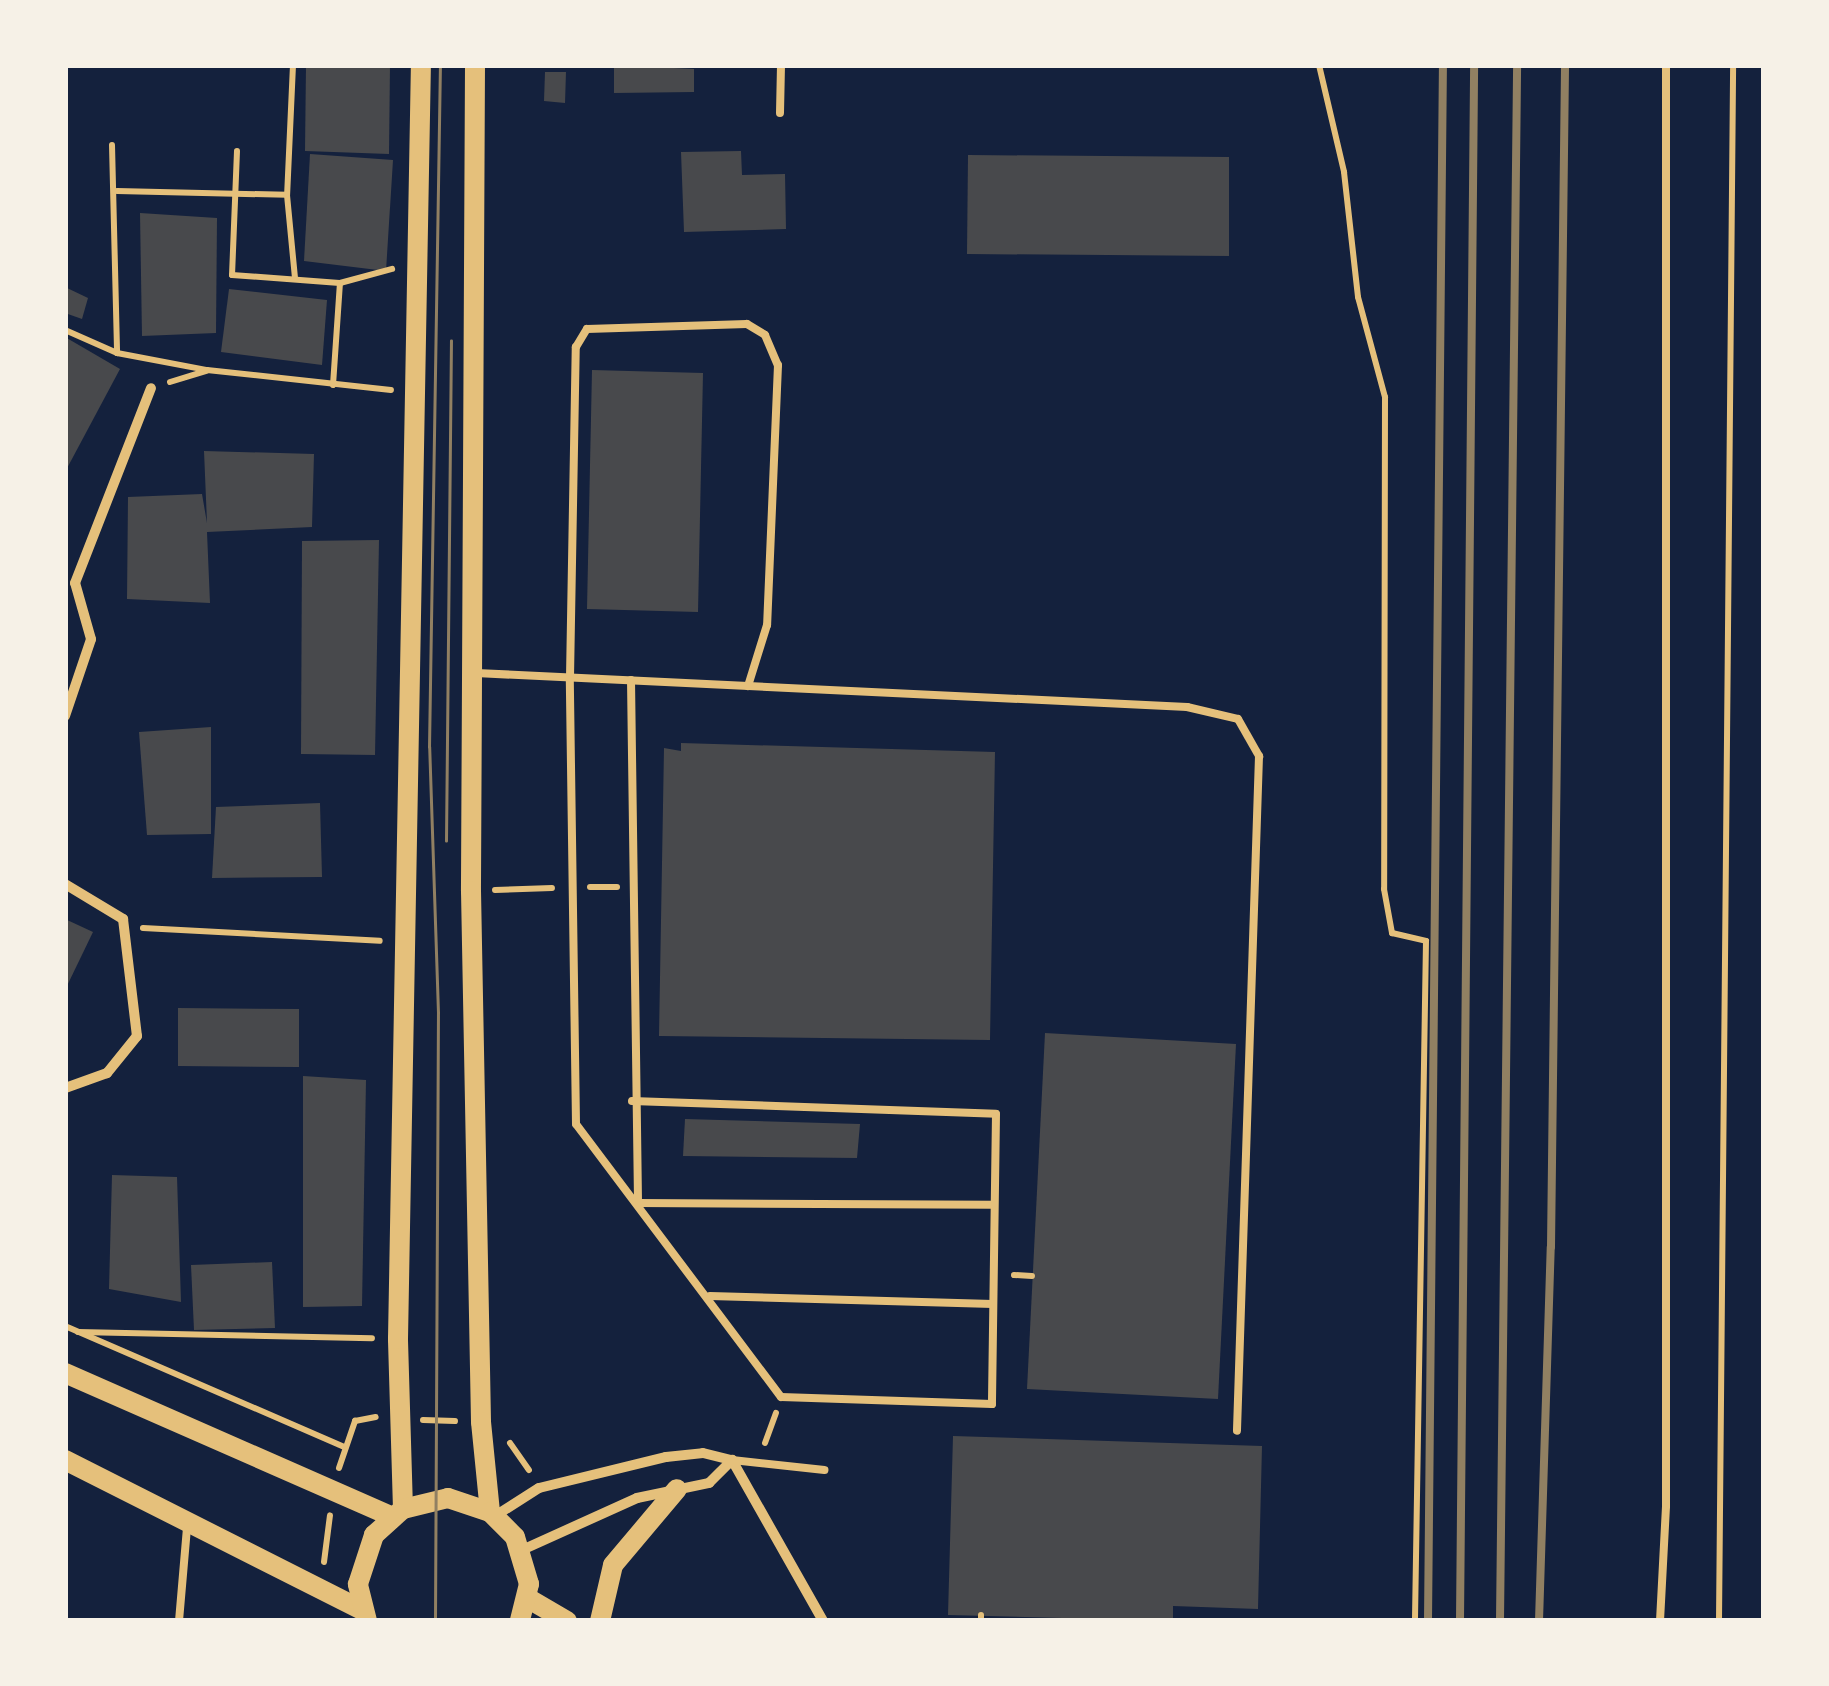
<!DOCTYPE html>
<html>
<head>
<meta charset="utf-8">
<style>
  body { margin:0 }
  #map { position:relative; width:1829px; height:1686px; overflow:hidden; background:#14213d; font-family:Jost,sans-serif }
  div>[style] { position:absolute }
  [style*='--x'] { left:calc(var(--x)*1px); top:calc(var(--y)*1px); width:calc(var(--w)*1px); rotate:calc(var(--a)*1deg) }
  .building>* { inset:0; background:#48494c }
  .path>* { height:6px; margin:-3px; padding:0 3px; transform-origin:3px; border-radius:3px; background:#e5c07b }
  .service>* { height:8px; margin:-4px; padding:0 4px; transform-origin:4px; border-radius:4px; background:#e5c07b }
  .minor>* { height:10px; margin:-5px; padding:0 5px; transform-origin:5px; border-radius:5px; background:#e5c07b }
  .secondary>* { height:20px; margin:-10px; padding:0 10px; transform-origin:10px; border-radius:10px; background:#e5c07b }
  .tram>* { height:2.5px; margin:-1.25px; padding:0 1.25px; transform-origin:1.25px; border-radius:1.25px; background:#918062 }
  .rail>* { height:8px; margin:-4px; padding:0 4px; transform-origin:4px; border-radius:4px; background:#918062 }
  span { translate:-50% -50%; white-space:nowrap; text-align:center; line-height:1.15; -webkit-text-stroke:9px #f6f1e7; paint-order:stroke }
  .frame { position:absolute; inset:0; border:68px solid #f6f1e7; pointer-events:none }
</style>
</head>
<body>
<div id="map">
  <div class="building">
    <i style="clip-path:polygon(306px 65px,390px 65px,389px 154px,305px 151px)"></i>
    <i style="clip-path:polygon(614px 65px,694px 69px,694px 92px,614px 93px)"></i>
    <i style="clip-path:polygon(545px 72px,566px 72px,565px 103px,544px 101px)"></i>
    <i style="clip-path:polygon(741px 151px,742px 175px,785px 174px,786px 229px,684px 232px,681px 152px)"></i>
    <i style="clip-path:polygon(310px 154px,393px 160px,386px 271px,304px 261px)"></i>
    <i style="clip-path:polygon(968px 155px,1229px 157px,1229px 256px,967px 254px)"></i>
    <i style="clip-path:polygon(140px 213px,217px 218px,216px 333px,142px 336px)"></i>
    <i style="clip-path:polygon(65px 287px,88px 298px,82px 319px,65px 313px)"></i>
    <i style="clip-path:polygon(229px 289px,327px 300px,322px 365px,221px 352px)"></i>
    <i style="clip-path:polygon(65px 337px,120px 369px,65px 472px)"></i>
    <i style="clip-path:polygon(592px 370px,703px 373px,698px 612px,587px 609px)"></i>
    <i style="clip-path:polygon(204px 451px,314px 454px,312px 527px,207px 532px,210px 603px,127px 599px,128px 497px,202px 494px,207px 523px)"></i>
    <i style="clip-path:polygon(379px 540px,375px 755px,301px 754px,302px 541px)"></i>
    <i style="clip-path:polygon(211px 727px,211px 834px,147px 835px,139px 732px)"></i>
    <i style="clip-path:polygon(681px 743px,995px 752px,990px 1040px,659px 1036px,664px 748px,681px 751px)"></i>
    <i style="clip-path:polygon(320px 803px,322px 877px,212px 878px,216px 807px)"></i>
    <i style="clip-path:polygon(65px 919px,93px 932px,65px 990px)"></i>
    <i style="clip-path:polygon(178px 1008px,299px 1009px,299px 1067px,178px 1066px)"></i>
    <i style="clip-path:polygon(1045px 1033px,1236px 1044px,1218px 1399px,1027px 1389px)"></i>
    <i style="clip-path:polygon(303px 1076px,366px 1080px,362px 1306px,303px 1307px)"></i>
    <i style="clip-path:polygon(685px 1119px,860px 1124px,857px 1158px,683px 1156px)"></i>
    <i style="clip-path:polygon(112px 1175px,177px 1177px,181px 1302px,109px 1289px)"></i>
    <i style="clip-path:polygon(272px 1262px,275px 1328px,194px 1330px,191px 1265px)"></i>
    <i style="clip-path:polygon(953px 1436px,1262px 1446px,1258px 1609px,1173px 1606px,1173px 1621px,948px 1615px)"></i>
  </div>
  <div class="path">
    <i style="--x:293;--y:65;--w:130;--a:92.6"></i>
    <i style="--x:287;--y:195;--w:83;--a:84.5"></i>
    <i style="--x:1319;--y:65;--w:110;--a:76.8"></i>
    <i style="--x:1344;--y:172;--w:126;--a:83.6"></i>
    <i style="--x:1358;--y:297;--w:104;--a:74.9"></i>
    <i style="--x:1385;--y:397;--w:492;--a:90.1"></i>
    <i style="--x:1384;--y:889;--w:45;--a:79.7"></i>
    <i style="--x:1392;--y:933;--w:35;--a:13"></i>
    <i style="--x:1426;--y:941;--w:680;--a:90.93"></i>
    <i style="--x:112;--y:145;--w:208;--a:88.6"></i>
    <i style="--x:237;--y:151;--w:124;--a:92.3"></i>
    <i style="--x:232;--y:275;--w:108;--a:4.2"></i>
    <i style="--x:340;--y:283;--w:54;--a:-15.1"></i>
    <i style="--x:117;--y:191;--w:170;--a:1.3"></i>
    <i style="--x:65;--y:330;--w:57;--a:23.9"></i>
    <i style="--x:117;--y:353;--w:92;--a:10.7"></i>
    <i style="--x:207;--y:370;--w:185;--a:6.2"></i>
    <i style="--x:170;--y:382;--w:38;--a:-17"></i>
    <i style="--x:333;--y:385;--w:102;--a:-86.1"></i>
    <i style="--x:590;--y:887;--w:27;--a:0"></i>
    <i style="--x:495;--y:890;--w:57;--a:-2"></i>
    <i style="--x:143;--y:928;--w:237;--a:3.1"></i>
    <i style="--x:1014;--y:1275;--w:18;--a:3"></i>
    <i style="--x:65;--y:1326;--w:305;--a:23.4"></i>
    <i style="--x:78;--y:1332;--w:294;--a:1.2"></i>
    <i style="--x:423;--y:1420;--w:32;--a:2"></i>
    <i style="--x:510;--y:1443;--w:33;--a:55"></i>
    <i style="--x:765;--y:1443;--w:32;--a:-70"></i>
    <i style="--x:339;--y:1468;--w:50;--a:-71.2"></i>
    <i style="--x:355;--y:1421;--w:21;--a:-11"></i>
    <i style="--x:324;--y:1562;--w:47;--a:-82.7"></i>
    <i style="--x:981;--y:1615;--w:6;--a:90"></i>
    <i style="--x:1719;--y:1621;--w:1556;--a:-89.48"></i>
  </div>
  <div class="service">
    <i style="--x:780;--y:113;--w:48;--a:-88.8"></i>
    <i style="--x:476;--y:673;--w:712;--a:2.74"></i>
    <i style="--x:1187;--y:707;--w:52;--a:13.2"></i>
    <i style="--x:1238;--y:719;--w:43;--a:60.4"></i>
    <i style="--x:1259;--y:756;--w:675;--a:91.87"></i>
    <i style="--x:631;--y:680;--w:523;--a:89.23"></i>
    <i style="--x:638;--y:1203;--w:355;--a:0.3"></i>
    <i style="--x:632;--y:1101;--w:364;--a:2"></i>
    <i style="--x:996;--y:1114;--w:290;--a:90.8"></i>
    <i style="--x:992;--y:1404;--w:211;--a:-178.1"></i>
    <i style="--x:781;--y:1397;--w:341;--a:-126.9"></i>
    <i style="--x:576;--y:1124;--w:447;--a:-90.8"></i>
    <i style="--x:570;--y:677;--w:330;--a:-89"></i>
    <i style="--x:576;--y:347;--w:21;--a:-59"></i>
    <i style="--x:587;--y:329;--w:160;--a:-1.8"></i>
    <i style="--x:747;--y:324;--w:21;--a:31"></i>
    <i style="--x:765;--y:335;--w:33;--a:67"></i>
    <i style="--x:778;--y:365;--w:260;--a:92.4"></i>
    <i style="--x:767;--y:625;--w:64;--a:107.3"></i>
    <i style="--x:710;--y:1296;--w:283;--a:1.6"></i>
    <i style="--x:732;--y:1460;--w:93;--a:6.2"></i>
    <i style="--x:179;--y:1621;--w:94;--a:-85.1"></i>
    <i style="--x:1660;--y:1621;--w:115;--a:-87"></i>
    <i style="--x:1666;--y:1506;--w:1441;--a:-90"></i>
  </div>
  <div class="minor">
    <i style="--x:65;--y:716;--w:81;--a:-71.3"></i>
    <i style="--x:91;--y:639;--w:58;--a:-105.9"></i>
    <i style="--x:75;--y:583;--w:209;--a:-68.7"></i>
    <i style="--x:65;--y:884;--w:68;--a:31.1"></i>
    <i style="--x:123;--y:919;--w:118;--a:83.2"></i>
    <i style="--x:137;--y:1036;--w:48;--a:129"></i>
    <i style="--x:107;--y:1073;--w:45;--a:160.3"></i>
    <i style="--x:495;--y:1516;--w:52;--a:-32.5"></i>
    <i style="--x:539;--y:1488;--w:131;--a:-13.7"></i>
    <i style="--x:666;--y:1457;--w:37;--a:-6"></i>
    <i style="--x:703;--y:1453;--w:30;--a:14"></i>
    <i style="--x:732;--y:1460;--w:185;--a:60.5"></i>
    <i style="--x:522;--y:1550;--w:126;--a:-24.3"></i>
    <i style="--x:637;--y:1498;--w:74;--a:-11.8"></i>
    <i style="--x:709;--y:1483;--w:33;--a:-45"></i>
  </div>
  <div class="secondary">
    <i style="--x:475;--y:65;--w:826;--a:90.28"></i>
    <i style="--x:471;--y:891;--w:531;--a:88.92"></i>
    <i style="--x:481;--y:1422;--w:90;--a:84.3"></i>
    <i style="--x:65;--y:1373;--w:356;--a:23.7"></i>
    <i style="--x:65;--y:1460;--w:333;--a:26.8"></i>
    <i style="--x:403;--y:1509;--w:170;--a:-91.7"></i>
    <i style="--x:398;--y:1339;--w:1274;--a:-88.97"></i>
    <i style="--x:529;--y:1599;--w:44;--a:30.1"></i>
    <i style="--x:367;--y:1621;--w:38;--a:-104"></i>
    <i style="--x:358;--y:1584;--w:52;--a:-71.9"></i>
    <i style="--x:374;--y:1535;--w:39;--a:-42"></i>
    <i style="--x:403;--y:1509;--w:46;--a:-13.7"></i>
    <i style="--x:448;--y:1498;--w:44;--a:18.4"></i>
    <i style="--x:490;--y:1512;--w:35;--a:45"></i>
    <i style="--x:515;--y:1537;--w:49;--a:73.4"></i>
    <i style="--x:529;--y:1584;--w:38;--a:104"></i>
    <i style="--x:600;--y:1621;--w:57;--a:-76.9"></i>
    <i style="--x:613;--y:1565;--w:99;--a:-49.9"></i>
  </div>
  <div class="tram">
    <i style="--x:446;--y:841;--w:500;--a:-89.43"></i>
    <i style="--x:435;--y:1621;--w:608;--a:-89.72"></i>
    <i style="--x:438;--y:1013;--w:266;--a:-91.9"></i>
    <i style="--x:429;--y:747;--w:682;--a:-89.08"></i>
  </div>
  <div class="rail">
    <i style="--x:1428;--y:1621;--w:1556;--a:-89.45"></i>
    <i style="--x:1460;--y:1621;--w:1556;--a:-89.48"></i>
    <i style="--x:1500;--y:1621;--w:1556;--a:-89.37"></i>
    <i style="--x:1539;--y:1621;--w:374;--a:-88.2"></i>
    <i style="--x:1551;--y:1247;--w:1182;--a:-89.32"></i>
  </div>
  <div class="frame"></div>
</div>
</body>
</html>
